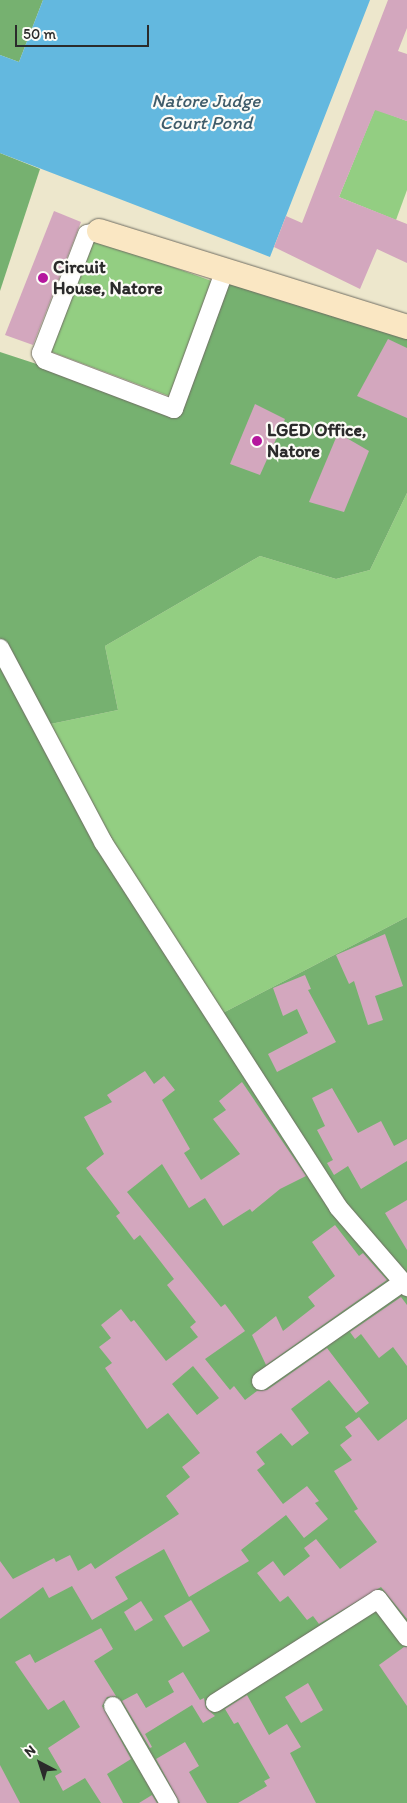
<!DOCTYPE html>
<html>
<head>
<meta charset="utf-8">
<style>
  body { margin:0 }
  #map { position:relative; width:407px; height:1803px; overflow:hidden; background:#ede7cc; font-family:Itim,sans-serif }
  div>[style] { position:absolute }
  [style*='--x'] { left:calc(var(--x)*1px); top:calc(var(--y)*1px); width:calc(var(--w)*1px); rotate:calc(var(--a)*1deg) }
  .green>* { inset:0; background:#93ce82 }
  .forest>* { inset:0; background:#76b170 }
  .water>* { inset:0; background:#63b8df }
  .building>* { inset:0; background:#d3a7be }
  .roads { filter:drop-shadow(0 0 1px #6f6d63) drop-shadow(0 0 1px #6f6d63) }
  .street>* { height:18px; margin:-9px; padding:0 9px; transform-origin:9px; border-radius:9px; background:#fff }
  .secondary>* { height:24px; margin:-12px; padding:0 12px; transform-origin:12px; border-radius:12px; background:#fae7c3 }
  .dots>* { width:14px; height:14px; translate:-50% -50%; box-sizing:border-box; border:2px solid #fdfcf7; border-radius:50% }
  span { translate:-50% -50%; white-space:nowrap; text-align:center; line-height:1.15; -webkit-text-stroke:4.5px #fdfcf7; paint-order:stroke }
  .poi-label { font-size:18px; color:#2b2b2b; font-weight:700 }
  .left { translate:0 -50%; text-align:left }
  .water-label { font-size:19px; color:#3f5c6a; font-style:italic }
  .north { position:absolute; left:15px; top:1738px; width:50px; height:50px; -webkit-text-stroke:4px #fdfcf7; paint-order:stroke; rotate:320deg; font-size:14px; font-weight:700; line-height:20px; text-align:center; color:#2b2b2b }
  .north::after { content:''; display:block; margin:auto; width:18px; height:22px; background:#2b2b2b; clip-path:polygon(50% 0,100% 100%,50% 72%,0 100%) }
  .scale { position:absolute; left:15px; top:25px; width:134px; height:22px; box-sizing:border-box; border:2px solid #2b2b2b; border-top:0; padding-left:6px; font-size:15px; line-height:18px; white-space:nowrap; color:#2b2b2b; -webkit-text-stroke:4px #fdfcf7; paint-order:stroke }
</style>
</head>
<body>
<div id="map">
  <div class="green">
    <i style="clip-path:polygon(375px 109px,407px 121px,407px 190px,396px 220px,339px 197px)"></i>
    <i style="clip-path:polygon(91px 237px,217px 283px,169px 396px,44px 349px)"></i>
    <i style="clip-path:polygon(407px 493px,407px 917px,217px 1016px,41px 726px,118px 710px,105px 646px,260px 556px,336px 579px,370px 570px)"></i>
  </div>
  <div class="forest">
    <i style="clip-path:polygon(0 0,43px 0,19px 62px,0 55px)"></i>
    <i style="clip-path:polygon(0 153px,40px 169px,0 291px)"></i>
    <i style="clip-path:polygon(224px 272px,407px 327px,407px 493px,370px 570px,336px 579px,260px 556px,105px 646px,118px 710px,41px 726px,217px 1016px,407px 917px,407px 1803px,0 1803px,0 352px,174px 409px)"></i>
  </div>
  <div class="water">
    <i style="clip-path:polygon(43px 0,370px 0,270px 257px,0 153px,0 55px,19px 62px)"></i>
  </div>
  <div class="building">
    <i style="clip-path:polygon(388px 0,407px 0,407px 28px,398px 51px,407px 54px,407px 121px,375px 110px,339px 197px,407px 224px,407px 263px,377px 249px,360px 289px,274px 247px,286px 216px,302px 223px)"></i>
    <i style="clip-path:polygon(54px 211px,81px 222px,33px 345px,5px 335px)"></i>
    <i style="clip-path:polygon(388px 339px,407px 348px,407px 418px,357px 396px)"></i>
    <i style="clip-path:polygon(255px 404px,285px 419px,260px 475px,230px 464px)"></i>
    <i style="clip-path:polygon(338px 433px,369px 451px,344px 512px,309px 502px)"></i>
    <i style="clip-path:polygon(385px 934px,403px 986px,375px 996px,383px 1020px,368px 1025px,354px 981px,349px 984px,336px 955px)"></i>
    <i style="clip-path:polygon(305px 975px,311px 989px,308px 990px,336px 1042px,277px 1072px,268px 1054px,308px 1033px,297px 1009px,283px 1016px,273px 988px)"></i>
    <i style="clip-path:polygon(evenodd,145px 1071px,154px 1084px,164px 1076px,175px 1090px,162px 1100px,190px 1149px,184px 1153px,201px 1180px,240px 1154px,213px 1119px,226px 1110px,219px 1101px,242px 1082px,306px 1176px,280px 1189px,252px 1212px,250px 1209px,223px 1226px,205px 1198px,189px 1208px,162px 1164px,127px 1192px,221px 1307px,225px 1304px,245px 1331px,205px 1359px,230px 1390px,234px 1386px,245px 1400px,257px 1391px,267px 1390px,327px 1348px,369px 1403px,356px 1413px,329px 1380px,291px 1409px,309px 1433px,292px 1446px,281px 1433px,256px 1452px,265px 1464px,257px 1470px,283px 1504px,307px 1486px,319px 1501px,315px 1503px,328px 1519px,304px 1538px,286px 1515px,241px 1550px,249px 1561px,189px 1597px,164px 1549px,115px 1577px,128px 1599px,92px 1620px,72px 1586px,49px 1598px,43px 1587px,0 1619px,0 1561px,13px 1579px,54px 1558px,56px 1562px,70px 1555px,78px 1571px,91px 1563px,95px 1569px,179px 1514px,166px 1496px,190px 1477px,182px 1467px,200px 1453px,168px 1413px,147px 1429px,105px 1368px,112px 1363px,99px 1347px,111px 1338px,101px 1325px,121px 1309px,131px 1322px,134px 1320px,166px 1361px,198px 1337px,190px 1327px,196px 1322px,167px 1285px,174px 1279px,140px 1235px,134px 1240px,116px 1216px,120px 1213px,86px 1168px,104px 1154px,84px 1117px,112px 1102px,107px 1095px,145px 1071px,193px 1366px,219px 1398px,197px 1415px,172px 1384px,193px 1366px)"></i>
    <i style="clip-path:polygon(332px 1088px,358px 1133px,381px 1121px,394px 1146px,407px 1139px,407px 1161px,361px 1189px,348px 1166px,334px 1175px,327px 1163px,333px 1160px,317px 1130px,325px 1126px,312px 1098px)"></i>
    <i style="clip-path:polygon(407px 1200px,407px 1250px,385px 1213px)"></i>
    <i style="clip-path:polygon(335px 1225px,359px 1256px,363px 1253px,387px 1280px,266px 1365px,252px 1335px,276px 1316px,283px 1331px,315px 1306px,308px 1297px,335px 1276px,312px 1242px)"></i>
    <i style="clip-path:polygon(401px 1297px,407px 1305px,407px 1366px,393px 1347px,379px 1358px,361px 1334px,355px 1339px,350px 1332px)"></i>
    <i style="clip-path:polygon(359px 1417px,378px 1441px,407px 1419px,407px 1619px,381px 1587px,319px 1624px,313px 1616px,307px 1620px,288px 1596px,280px 1602px,257px 1573px,273px 1561px,284px 1576px,310px 1556px,304px 1548px,316px 1539px,340px 1569px,377px 1542px,354px 1511px,358px 1509px,334px 1471px,352px 1460px,340px 1445px,352px 1436px,345px 1427px)"></i>
    <i style="clip-path:polygon(191px 1600px,210px 1631px,183px 1647px,164px 1616px)"></i>
    <i style="clip-path:polygon(141px 1601px,153px 1620px,135px 1631px,124px 1612px)"></i>
    <i style="clip-path:polygon(101px 1628px,113px 1649px,94px 1661px,116px 1696px,107px 1697px,102px 1706px,131px 1759px,107px 1774px,123px 1803px,101px 1803px,85px 1778px,63px 1791px,55px 1776px,62px 1772px,48px 1748px,80px 1727px,64px 1700px,48px 1710px,15px 1662px,30px 1654px,35px 1663px)"></i>
    <i style="clip-path:polygon(404px 1647px,407px 1647px,407px 1706px,379px 1665px)"></i>
    <i style="clip-path:polygon(183px 1672px,200px 1700px,204px 1698px,206px 1708px,215px 1716px,203px 1723px,192px 1705px,145px 1734px,152px 1747px,150px 1748px,122px 1701px,137px 1693px,146px 1708px,174px 1692px,168px 1681px)"></i>
    <i style="clip-path:polygon(308px 1683px,323px 1710px,301px 1723px,285px 1697px)"></i>
    <i style="clip-path:polygon(247px 1695px,269px 1735px,287px 1724px,301px 1747px,290px 1753px,316px 1803px,238px 1803px,267px 1786px,264px 1781px,270px 1778px,238px 1722px,234px 1724px,225px 1709px)"></i>
    <i style="clip-path:polygon(185px 1742px,199px 1766px,189px 1772px,207px 1803px,180px 1803px,156px 1759px)"></i>
    <i style="clip-path:polygon(0 1765px,20px 1803px,0 1803px)"></i>
    <i style="clip-path:polygon(152px 1795px,157px 1803px,139px 1803px)"></i>
  </div>
  <div class="roads">
    <div class="street">
      <i style="--x:99;--y:231;--w:12;--a:166"></i>
      <i style="--x:87;--y:234;--w:128;--a:111.1"></i>
      <i style="--x:41;--y:353;--w:8;--a:60"></i>
      <i style="--x:45;--y:360;--w:138;--a:20.8"></i>
      <i style="--x:174;--y:409;--w:146;--a:-69.9"></i>
      <i style="--x:0;--y:648;--w:220;--a:62"></i>
      <i style="--x:103;--y:842;--w:434;--a:57.2"></i>
      <i style="--x:338;--y:1207;--w:106;--a:49.2"></i>
      <i style="--x:261;--y:1381;--w:173;--a:-34.9"></i>
      <i style="--x:215;--y:1703;--w:193;--a:-32.5"></i>
      <i style="--x:378;--y:1599;--w:48;--a:52.7"></i>
      <i style="--x:113;--y:1706;--w:112;--a:60"></i>
    </div>
    <div class="secondary">
      <i style="--x:99;--y:231;--w:323;--a:17.3"></i>
    </div>
  </div>
  <div class="dots">
    <i style="left:43px;top:278px;background:#b5179e"></i>
    <i style="left:257px;top:441px;background:#b5179e"></i>
  </div>
  <div class="poi-label">
    <span class="left" style="left:53px;top:278px">Circuit<br>House, Natore</span>
    <span class="left" style="left:267px;top:441px">LGED Office,<br>Natore</span>
  </div>
  <div class="water-label">
    <span style="left:206px;top:112px">Natore Judge<br>Court Pond</span>
  </div>
  <div class="north">N</div>
  <div class="scale">50 m</div>
</div>
</body>
</html>
